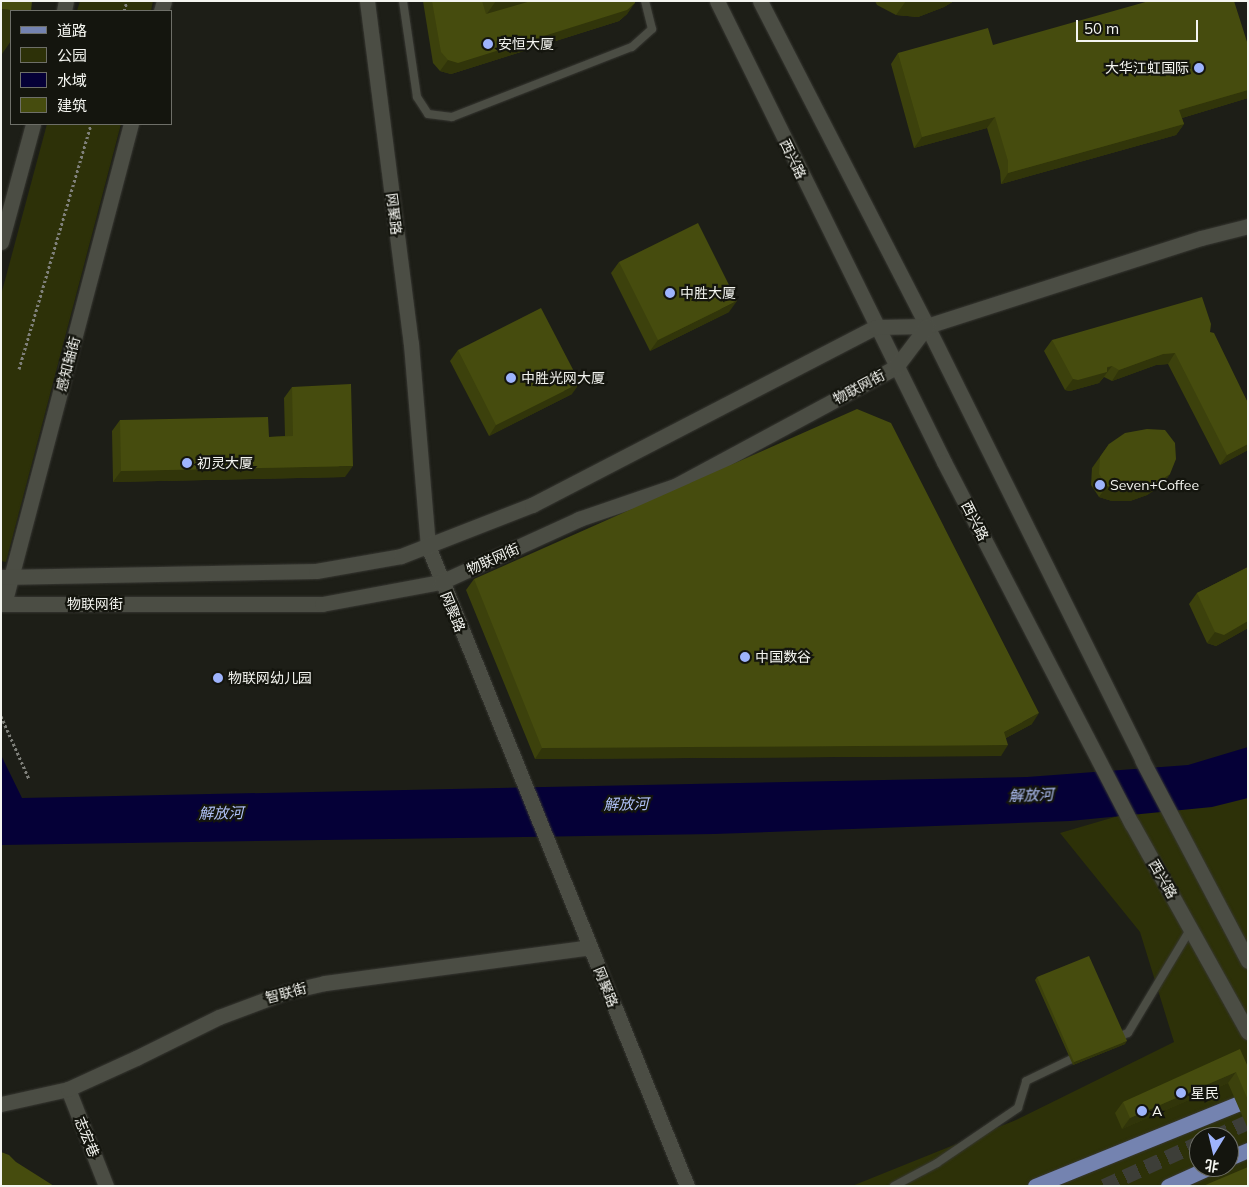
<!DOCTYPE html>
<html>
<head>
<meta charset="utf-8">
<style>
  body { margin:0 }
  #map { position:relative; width:1249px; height:1187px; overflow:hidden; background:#1d1e17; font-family:Mulish,"Noto Sans SC",sans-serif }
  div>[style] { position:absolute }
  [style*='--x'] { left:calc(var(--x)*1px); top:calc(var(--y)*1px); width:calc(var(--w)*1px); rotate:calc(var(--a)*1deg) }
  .green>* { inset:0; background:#2d3108 }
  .water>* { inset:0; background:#050037 }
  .highway-tunnel>* { height:15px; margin-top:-7.5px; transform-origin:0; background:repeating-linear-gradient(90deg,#3d3e38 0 15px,transparent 0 23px) }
  .path>* { height:3px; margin-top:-1.5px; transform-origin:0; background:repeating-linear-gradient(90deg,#7f807a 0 2.5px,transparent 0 5px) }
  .roads { filter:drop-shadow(0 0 1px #373732) drop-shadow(0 0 1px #373732) }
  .lane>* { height:8px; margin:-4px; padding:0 4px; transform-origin:4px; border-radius:4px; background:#4b4d44 }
  .street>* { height:15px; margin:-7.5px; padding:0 7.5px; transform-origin:7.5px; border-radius:7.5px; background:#4b4d44 }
  .secondary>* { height:15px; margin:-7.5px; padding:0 7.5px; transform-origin:7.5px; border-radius:7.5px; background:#4b4d44 }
  .primary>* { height:15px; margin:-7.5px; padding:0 7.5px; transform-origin:7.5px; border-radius:7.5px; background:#7483b0 }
  .wall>* { inset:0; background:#3c410c }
  .shaded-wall>* { inset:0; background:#31350a }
  .building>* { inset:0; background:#464c0e }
  .dots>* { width:14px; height:14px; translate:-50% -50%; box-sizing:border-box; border:2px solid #14150e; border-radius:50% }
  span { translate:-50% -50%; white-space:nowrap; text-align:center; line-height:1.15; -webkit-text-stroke:4.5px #14150e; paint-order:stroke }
  .poi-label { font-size:14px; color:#f4f5f0 }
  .left { translate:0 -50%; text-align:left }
  .right { translate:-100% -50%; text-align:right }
  .street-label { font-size:14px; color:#f4f5f0 }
  .water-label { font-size:15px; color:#b0c1f7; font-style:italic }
  .frame { position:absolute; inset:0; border:2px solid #f4f5f0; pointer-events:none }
  .legend { position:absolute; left:10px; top:10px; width:162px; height:115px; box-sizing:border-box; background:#14150e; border:1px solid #6e6f68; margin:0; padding:6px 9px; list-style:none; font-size:15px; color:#f4f5f0 }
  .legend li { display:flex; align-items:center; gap:10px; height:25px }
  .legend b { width:25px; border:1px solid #6e6f68 }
  .north { position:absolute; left:1189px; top:1127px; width:50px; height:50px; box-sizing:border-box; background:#14150e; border:1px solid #6e6f68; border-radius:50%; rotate:189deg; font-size:14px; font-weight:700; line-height:20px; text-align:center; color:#f4f5f0 }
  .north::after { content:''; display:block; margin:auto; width:18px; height:22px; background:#9eb4fd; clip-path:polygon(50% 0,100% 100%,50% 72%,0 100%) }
  .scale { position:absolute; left:1076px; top:20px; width:122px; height:22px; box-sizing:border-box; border:2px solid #f4f5f0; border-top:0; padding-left:6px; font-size:15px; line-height:18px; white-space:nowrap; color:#f4f5f0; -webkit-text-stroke:4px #14150e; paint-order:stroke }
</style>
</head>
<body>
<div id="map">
  <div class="green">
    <i style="clip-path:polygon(80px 1px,153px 1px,151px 11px,77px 11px)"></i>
    <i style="clip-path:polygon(47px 124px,121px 124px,6px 562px,1px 561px,1px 295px)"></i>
    <i style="clip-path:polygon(evenodd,1248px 778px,1248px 1186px,852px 1186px,1016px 1120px,1174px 1042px,1140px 932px,1060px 833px,1248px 778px,1199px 1137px,1229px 1137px,1229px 1167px,1199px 1167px,1199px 1137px)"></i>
  </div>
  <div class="water">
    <i style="clip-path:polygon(1248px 747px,1248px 798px,1212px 807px,1070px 821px,714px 834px,1px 845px,1px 755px,22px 798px,1027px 777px,1188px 765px)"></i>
  </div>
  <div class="highway-tunnel">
    <i style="--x:1214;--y:1137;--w:37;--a:-24"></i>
    <i style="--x:1104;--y:1186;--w:104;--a:-24.4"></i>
  </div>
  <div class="path">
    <i style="--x:124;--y:11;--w:10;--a:-73"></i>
    <i style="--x:19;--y:369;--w:255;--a:-73.6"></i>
    <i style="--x:1;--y:716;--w:69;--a:66"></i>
  </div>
  <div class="roads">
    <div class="lane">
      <i style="--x:403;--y:1;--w:97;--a:81.7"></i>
      <i style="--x:417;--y:97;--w:20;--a:57"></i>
      <i style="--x:428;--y:114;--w:24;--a:7"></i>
      <i style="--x:452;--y:117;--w:193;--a:-21.3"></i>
      <i style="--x:632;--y:47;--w:27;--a:-42"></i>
      <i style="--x:652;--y:29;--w:29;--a:-104"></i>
      <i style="--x:1116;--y:1038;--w:13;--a:-23"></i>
      <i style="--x:1128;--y:1033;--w:122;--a:-59"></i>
      <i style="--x:894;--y:1186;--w:49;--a:-28.1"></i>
      <i style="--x:937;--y:1163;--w:98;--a:-34.2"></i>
      <i style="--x:1018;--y:1108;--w:28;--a:-73"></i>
      <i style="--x:1026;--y:1081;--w:58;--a:-25.7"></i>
    </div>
    <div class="street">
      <i style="--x:367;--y:1;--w:346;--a:82.7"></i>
      <i style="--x:411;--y:344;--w:203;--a:85.2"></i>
      <i style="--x:428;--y:546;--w:690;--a:67.97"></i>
      <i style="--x:64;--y:11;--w:10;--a:-79"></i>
      <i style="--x:161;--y:11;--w:10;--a:-73"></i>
      <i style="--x:1;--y:242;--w:122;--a:-74.8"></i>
      <i style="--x:4;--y:604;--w:497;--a:-75.2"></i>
      <i style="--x:68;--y:1089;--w:104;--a:68.6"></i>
    </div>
    <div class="secondary">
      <i style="--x:717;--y:1;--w:514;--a:63.78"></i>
      <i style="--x:944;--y:462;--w:408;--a:62.6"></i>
      <i style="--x:1132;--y:824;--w:238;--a:60.9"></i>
      <i style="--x:760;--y:1;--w:365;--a:62.8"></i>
      <i style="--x:927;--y:326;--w:484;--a:63.6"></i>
      <i style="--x:1142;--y:760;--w:227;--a:62.2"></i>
      <i style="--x:1;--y:577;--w:315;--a:-1.1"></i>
      <i style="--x:316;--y:571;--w:86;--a:-10"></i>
      <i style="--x:401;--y:556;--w:141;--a:-21.3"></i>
      <i style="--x:532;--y:505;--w:387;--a:-27.4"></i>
      <i style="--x:876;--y:327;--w:51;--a:-1.1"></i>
      <i style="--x:927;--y:326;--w:288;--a:-17.8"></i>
      <i style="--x:1201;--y:238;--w:49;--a:-14.3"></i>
      <i style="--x:1;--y:604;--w:321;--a:0"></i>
      <i style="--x:322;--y:604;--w:121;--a:-10.5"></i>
      <i style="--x:441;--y:582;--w:152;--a:-24.5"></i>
      <i style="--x:579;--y:519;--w:102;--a:-19"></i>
      <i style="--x:675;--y:486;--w:251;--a:-28.3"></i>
      <i style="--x:896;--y:367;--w:51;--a:-52.9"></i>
      <i style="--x:1;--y:1104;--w:69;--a:-12.6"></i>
      <i style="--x:68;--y:1089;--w:75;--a:-24.5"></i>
      <i style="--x:136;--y:1058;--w:93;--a:-26.3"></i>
      <i style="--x:219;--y:1017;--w:72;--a:-20.5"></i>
      <i style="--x:286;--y:992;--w:40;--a:-13"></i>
      <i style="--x:325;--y:983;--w:267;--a:-7.7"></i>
    </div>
    <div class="primary">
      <i style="--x:1229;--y:1158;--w:21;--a:-23"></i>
      <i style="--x:1035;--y:1186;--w:220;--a:-22.1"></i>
      <i style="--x:1239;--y:1103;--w:9;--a:13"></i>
      <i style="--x:1168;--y:1186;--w:46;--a:-24.3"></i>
    </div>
  </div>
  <div class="wall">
    <i style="clip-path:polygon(423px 1px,635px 1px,627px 14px,619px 21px,451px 74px,440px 71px,433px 63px)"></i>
    <i style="clip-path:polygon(875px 1px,954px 1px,944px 7px,918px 17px,896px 15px,877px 5px)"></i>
    <i style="clip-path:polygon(993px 45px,1248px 45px,1248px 98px,1182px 118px,1184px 124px,1176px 135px,1001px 184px,1000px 171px,987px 128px,914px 148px,891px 64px,898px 53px)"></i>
    <i style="clip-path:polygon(619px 262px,729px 312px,650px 351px,611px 273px)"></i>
    <i style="clip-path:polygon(1210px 332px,1248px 403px,1248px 450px,1220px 465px,1168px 364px,1156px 365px,1112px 381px,1104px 377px,1099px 383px,1070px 391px,1065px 390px,1044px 351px,1052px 340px)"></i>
    <i style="clip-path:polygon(458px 350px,572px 394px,489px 436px,450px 361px)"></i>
    <i style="clip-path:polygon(292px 387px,345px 477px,113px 482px,112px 431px,120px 420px,269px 437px,285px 436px,284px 398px)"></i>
    <i style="clip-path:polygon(1109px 444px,1170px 474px,1162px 485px,1147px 495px,1130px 501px,1112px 501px,1099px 497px,1091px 485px,1092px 468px)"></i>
    <i style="clip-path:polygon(1248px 567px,1248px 628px,1216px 646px,1207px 643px,1189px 604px,1197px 593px)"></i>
    <i style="clip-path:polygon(474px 579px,1032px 724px,1006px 738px,1001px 756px,535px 759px,466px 590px)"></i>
    <i style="clip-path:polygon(1037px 977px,1125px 1044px,1073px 1065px,1035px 980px)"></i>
    <i style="clip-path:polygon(1248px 1067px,1248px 1129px,1228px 1083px,1122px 1129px,1115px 1113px,1123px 1102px)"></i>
  </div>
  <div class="shaded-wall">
    <i style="clip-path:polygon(496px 1px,561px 1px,479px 25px)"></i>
    <i style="clip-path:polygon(906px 1px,954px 1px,944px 7px,918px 17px,896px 15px)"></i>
    <i style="clip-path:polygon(635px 3px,627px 14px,619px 21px,451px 74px,440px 71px,448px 60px)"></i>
    <i style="clip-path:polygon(1px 9px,19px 11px,11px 11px,11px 41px,2px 54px,1px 54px)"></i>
    <i style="clip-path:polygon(1248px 90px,1248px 98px,1172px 121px,1179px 110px)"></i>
    <i style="clip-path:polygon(995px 117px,987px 128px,914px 148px,922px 137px)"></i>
    <i style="clip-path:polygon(1184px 124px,1176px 135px,1001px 184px,1008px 173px)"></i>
    <i style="clip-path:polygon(737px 301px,729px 312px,650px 351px,658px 340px)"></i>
    <i style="clip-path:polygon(1175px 353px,1168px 364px,1156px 365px,1112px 381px,1119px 370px,1163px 354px)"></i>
    <i style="clip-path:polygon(1112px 366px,1099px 383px,1070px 391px,1065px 390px,1073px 379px)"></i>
    <i style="clip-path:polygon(580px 383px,572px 394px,489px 436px,496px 425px)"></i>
    <i style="clip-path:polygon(1248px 444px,1248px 450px,1220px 465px,1227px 455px)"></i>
    <i style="clip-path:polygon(353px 466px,345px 477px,113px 482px,121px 471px)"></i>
    <i style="clip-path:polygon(1170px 474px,1162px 485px,1147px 495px,1130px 501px,1112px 501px,1099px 497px,1107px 486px)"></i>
    <i style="clip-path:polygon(1248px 621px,1248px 628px,1216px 646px,1207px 643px,1215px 632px)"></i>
    <i style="clip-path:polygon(1039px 713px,1032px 724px,996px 743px,1004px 732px)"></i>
    <i style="clip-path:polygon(1008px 745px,1001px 756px,535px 759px,542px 748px)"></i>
    <i style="clip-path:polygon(1127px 1041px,1125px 1044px,1073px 1065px,1074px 1062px)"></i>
    <i style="clip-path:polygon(1236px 1072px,1228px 1083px,1122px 1129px,1130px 1118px)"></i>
  </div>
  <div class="building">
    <i style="clip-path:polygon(1px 1px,32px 1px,31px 11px,19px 11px,1px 9px)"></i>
    <i style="clip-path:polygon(432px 1px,482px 1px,486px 14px,531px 1px,635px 1px,635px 3px,627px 10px,458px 63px,448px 60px,441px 52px)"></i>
    <i style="clip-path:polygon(1149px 1px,1234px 1px,1248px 45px,1248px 90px,1179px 110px,1184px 124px,1008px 173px,1008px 161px,995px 117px,922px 137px,898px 53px,988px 28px,993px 45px)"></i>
    <i style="clip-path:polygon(698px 223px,737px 301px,658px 340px,619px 262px)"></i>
    <i style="clip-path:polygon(1202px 297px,1211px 324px,1210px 332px,1214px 333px,1248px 403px,1248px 444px,1227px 455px,1175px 353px,1163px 354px,1119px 370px,1112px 366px,1107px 367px,1107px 372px,1078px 380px,1073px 379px,1052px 340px)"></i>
    <i style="clip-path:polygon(541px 308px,580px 383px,496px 425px,458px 350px)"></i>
    <i style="clip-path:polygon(351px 384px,353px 466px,121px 471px,120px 420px,268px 417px,269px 437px,293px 436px,292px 387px)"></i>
    <i style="clip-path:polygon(857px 409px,891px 423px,1039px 713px,1004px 732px,1008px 745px,542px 748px,474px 579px)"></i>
    <i style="clip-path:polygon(1147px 429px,1165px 430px,1175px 443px,1176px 459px,1170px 474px,1155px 484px,1137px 490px,1119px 490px,1107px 486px,1099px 474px,1100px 457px,1109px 444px,1125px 433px)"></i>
    <i style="clip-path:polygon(1248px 567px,1248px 621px,1224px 635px,1215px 632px,1197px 593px)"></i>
    <i style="clip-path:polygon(1089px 956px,1127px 1041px,1074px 1062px,1037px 977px)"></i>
    <i style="clip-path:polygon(1240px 1049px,1248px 1067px,1248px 1100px,1236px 1072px,1130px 1118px,1123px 1102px)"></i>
    <i style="clip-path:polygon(1px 1152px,9px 1155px,16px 1162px,54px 1186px,1px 1186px)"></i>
    <i style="clip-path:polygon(1248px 1167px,1248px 1186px,1203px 1186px)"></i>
  </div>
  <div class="dots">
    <i style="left:488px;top:44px;background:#9eb4fd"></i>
    <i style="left:1199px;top:68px;background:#9eb4fd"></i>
    <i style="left:670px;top:293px;background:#9eb4fd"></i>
    <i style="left:511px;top:378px;background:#9eb4fd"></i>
    <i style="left:187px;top:463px;background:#9eb4fd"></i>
    <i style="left:1100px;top:485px;background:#9eb4fd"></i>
    <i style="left:745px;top:657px;background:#9eb4fd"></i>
    <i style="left:218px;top:678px;background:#9eb4fd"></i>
    <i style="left:1181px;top:1093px;background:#9eb4fd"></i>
    <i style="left:1142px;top:1111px;background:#9eb4fd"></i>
  </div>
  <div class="poi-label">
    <span class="left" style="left:498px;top:44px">安恒大厦</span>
    <span class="right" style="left:1189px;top:68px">大华江虹国际</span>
    <span class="left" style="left:680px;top:293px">中胜大厦</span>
    <span class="left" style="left:521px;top:378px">中胜光网大厦</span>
    <span class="left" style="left:197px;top:463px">初灵大厦</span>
    <span class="left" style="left:1110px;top:485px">Seven+Coffee</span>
    <span class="left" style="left:755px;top:657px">中国数谷</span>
    <span class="left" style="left:228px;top:678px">物联网幼儿园</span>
    <span class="left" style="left:1191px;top:1093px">星民</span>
    <span class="left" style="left:1152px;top:1111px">A</span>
  </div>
  <div class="street-label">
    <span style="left:793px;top:159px;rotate:64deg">西兴路</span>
    <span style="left:394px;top:214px;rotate:83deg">网聚路</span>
    <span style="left:68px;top:364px;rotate:-75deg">感知轴街</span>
    <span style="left:859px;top:387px;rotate:-28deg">物联网街</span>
    <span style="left:975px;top:521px;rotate:63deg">西兴路</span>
    <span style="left:493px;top:559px;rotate:-24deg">物联网街</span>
    <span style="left:95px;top:604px">物联网街</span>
    <span style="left:453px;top:612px;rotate:68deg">网聚路</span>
    <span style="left:1163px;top:879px;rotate:60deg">西兴路</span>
    <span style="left:606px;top:987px;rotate:68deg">网聚路</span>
    <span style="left:286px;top:993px;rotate:-15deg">智联街</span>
    <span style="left:87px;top:1137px;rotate:68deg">志宏巷</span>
  </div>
  <div class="water-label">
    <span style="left:1031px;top:795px;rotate:-2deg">解放河</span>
    <span style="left:626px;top:804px;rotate:-1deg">解放河</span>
    <span style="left:221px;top:813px;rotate:-1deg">解放河</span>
  </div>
  <div class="frame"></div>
  <ul class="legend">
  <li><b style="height:6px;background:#7483b0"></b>道路</li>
  <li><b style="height:14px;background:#2d3108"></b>公园</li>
  <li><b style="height:14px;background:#050037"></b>水域</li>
  <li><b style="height:14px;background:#464c0e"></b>建筑</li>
  </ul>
  <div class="north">北</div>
  <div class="scale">50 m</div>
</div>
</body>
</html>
